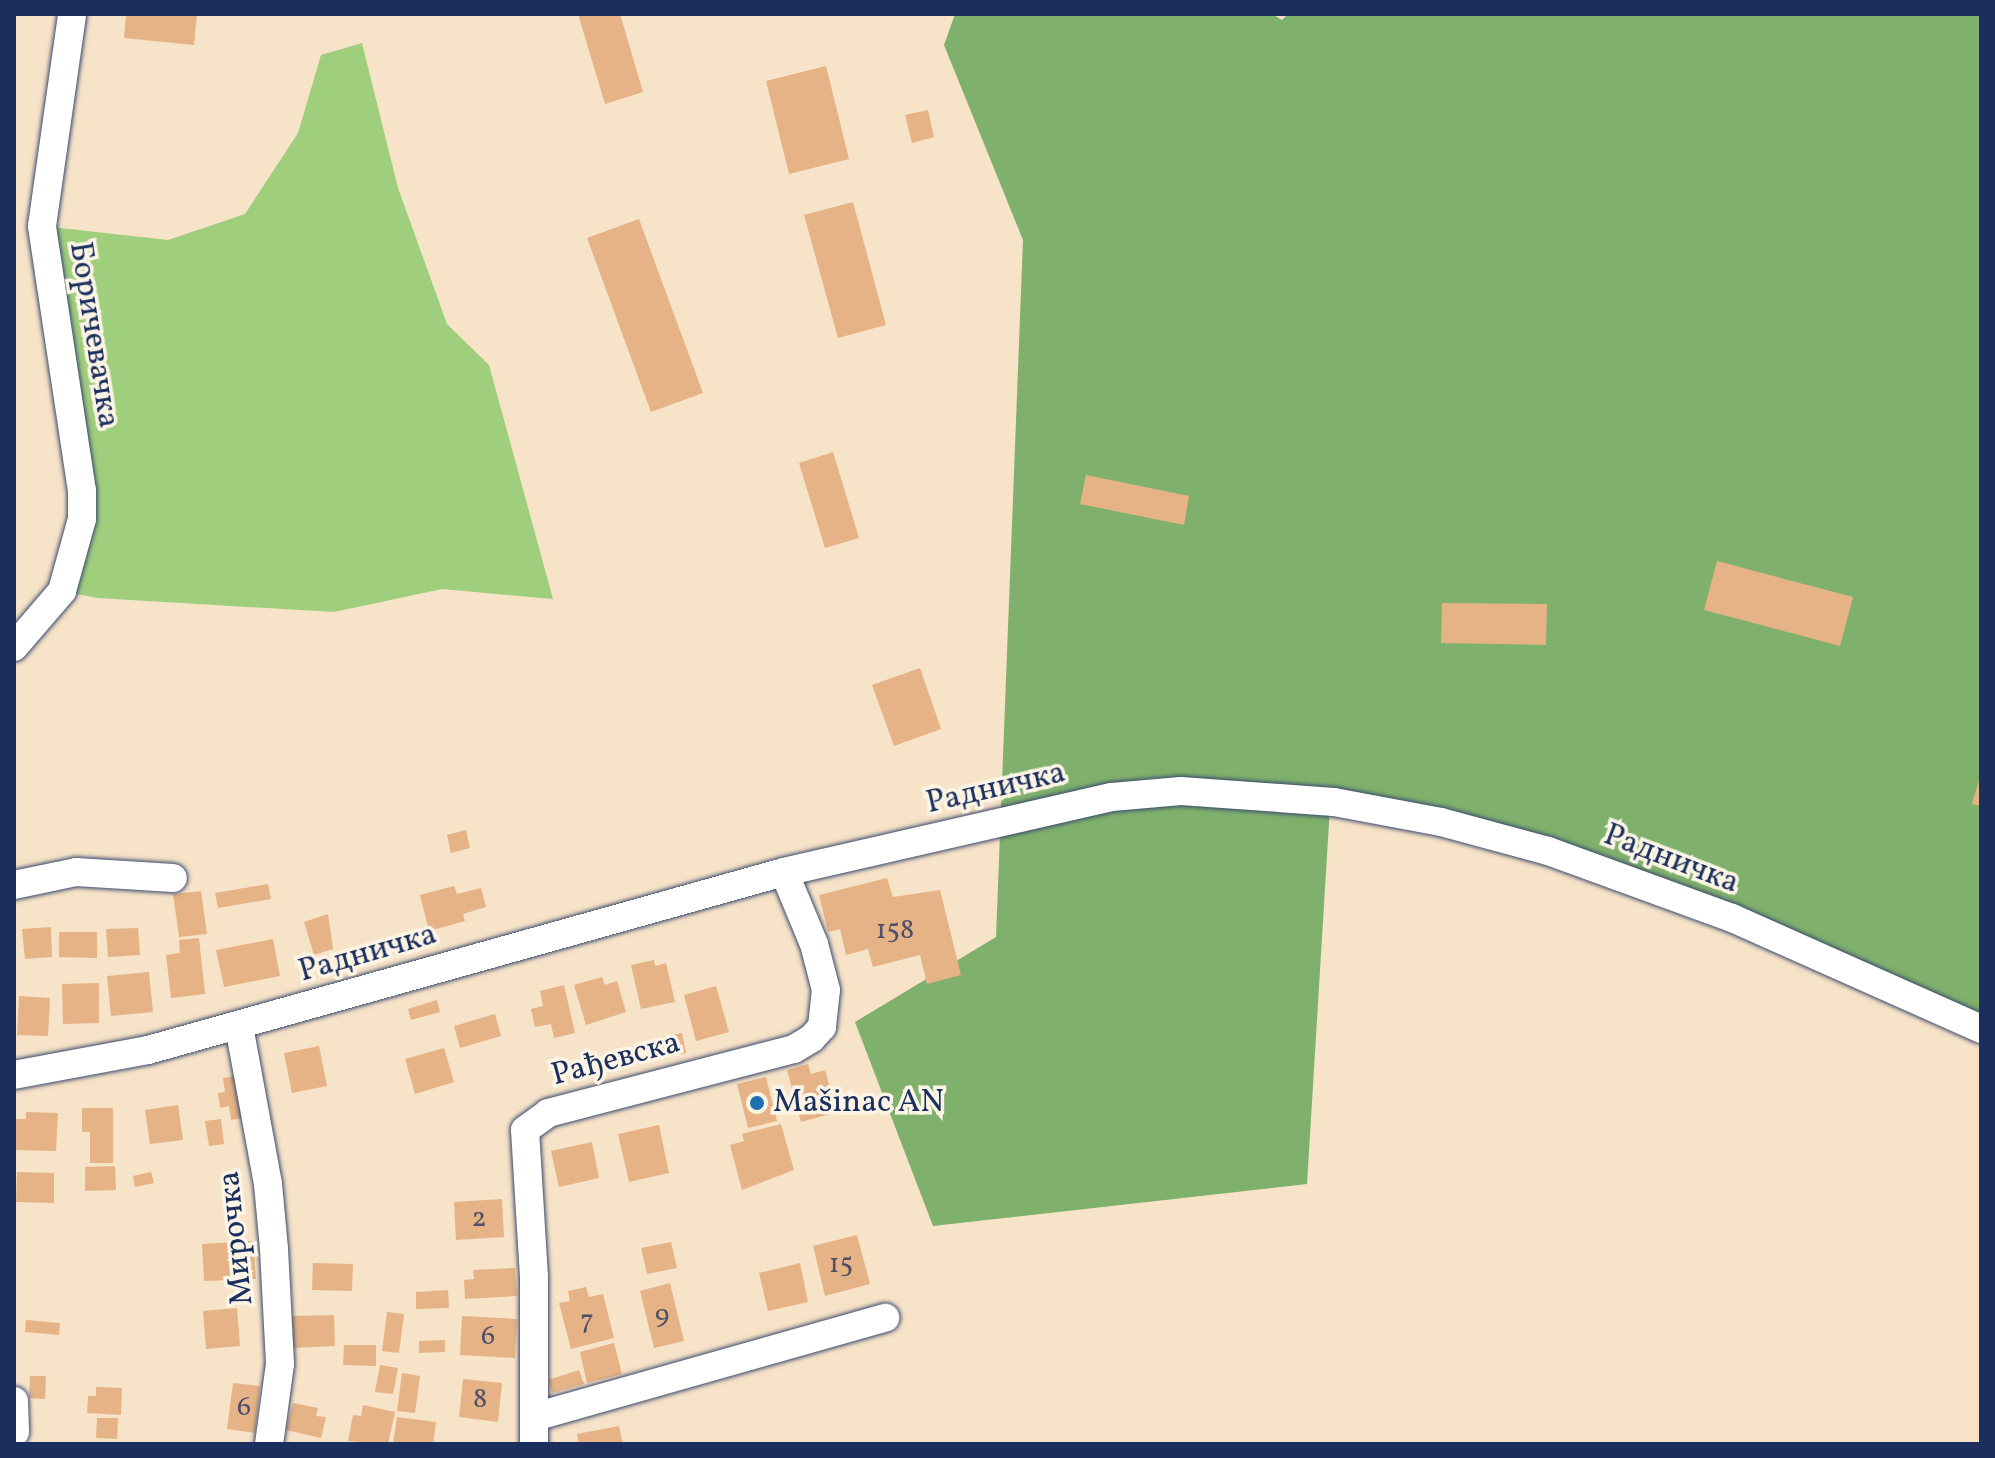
<!DOCTYPE html>
<html>
<head>
<meta charset="utf-8">
<style>
  body { margin:0 }
  #map { position:relative; width:1995px; height:1458px; overflow:hidden; background:#f6e3c8; font-family:Vollkorn,serif }
  div>[style] { position:absolute }
  [style*='--x'] { left:calc(var(--x)*1px); top:calc(var(--y)*1px); width:calc(var(--w)*1px); rotate:calc(var(--a)*1deg) }
  .green>* { inset:0; background:#9fce7d }
  .forest>* { inset:0; background:#7fb16c }
  .building>* { inset:0; background:#e6b386 }
  .roads { filter:drop-shadow(0 0 2px #3c4a6e) drop-shadow(0 0 2px #3c4a6e) }
  .minor>* { height:28px; margin:-14px; padding:0 14px; transform-origin:14px; border-radius:14px; background:#fff }
  .dots>* { width:22px; height:22px; translate:-50% -50%; box-sizing:border-box; border:4px solid #fcf5e5; border-radius:50% }
  span { translate:-50% -50%; white-space:nowrap; text-align:center; line-height:1.15; -webkit-text-stroke:7px #fcf5e5; paint-order:stroke }
  .number-label { font-size:28px; color:#4e5068 }
  .number-label span { -webkit-text-stroke-width:0 }
  .street-label { font-size:32px; color:#1b2f5e }
  .poi-label { font-size:32px; color:#1b2f5e }
  .left { translate:0 -50%; text-align:left }
  .frame { position:absolute; inset:0; border:16px solid #1b2f5e; pointer-events:none }
</style>
</head>
<body>
<div id="map">
  <div class="green">
    <i style="clip-path:polygon(362px 43px,398px 188px,447px 324px,489px 365px,553px 599px,442px 589px,334px 612px,97px 598px,62px 591px,75px 550px,42px 226px,168px 240px,245px 214px,298px 133px,321px 55px)"></i>
  </div>
  <div class="forest">
    <i style="clip-path:polygon(955px 14px,1272px 14px,1282px 20px,1288px 14px,1981px 14px,1981px 1018px,1925px 990px,1331px 790px,1307px 1184px,933px 1226px,855px 1022px,996px 937px,1023px 240px,944px 45px)"></i>
  </div>
  <div class="building">
    <i style="clip-path:polygon(126px 14px,197px 14px,194px 45px,124px 38px)"></i>
    <i style="clip-path:polygon(578px 14px,620px 14px,643px 92px,605px 104px)"></i>
    <i style="clip-path:polygon(826px 66px,849px 159px,789px 174px,766px 81px)"></i>
    <i style="clip-path:polygon(928px 110px,934px 137px,912px 143px,905px 115px)"></i>
    <i style="clip-path:polygon(853px 202px,886px 325px,838px 338px,804px 215px)"></i>
    <i style="clip-path:polygon(639px 219px,703px 393px,651px 412px,587px 238px)"></i>
    <i style="clip-path:polygon(833px 452px,859px 538px,825px 548px,799px 463px)"></i>
    <i style="clip-path:polygon(1086px 475px,1189px 496px,1184px 525px,1080px 504px)"></i>
    <i style="clip-path:polygon(1717px 561px,1853px 597px,1840px 646px,1704px 610px)"></i>
    <i style="clip-path:polygon(1442px 603px,1547px 604px,1546px 645px,1441px 643px)"></i>
    <i style="clip-path:polygon(920px 668px,941px 729px,894px 746px,872px 685px)"></i>
    <i style="clip-path:polygon(1981px 774px,1981px 806px,1972px 804px)"></i>
    <i style="clip-path:polygon(466px 830px,470px 848px,451px 853px,447px 835px)"></i>
    <i style="clip-path:polygon(887px 878px,893px 897px,940px 890px,961px 975px,927px 984px,920px 955px,873px 967px,868px 949px,846px 955px,840px 929px,828px 932px,819px 895px)"></i>
    <i style="clip-path:polygon(268px 884px,271px 899px,218px 908px,215px 893px)"></i>
    <i style="clip-path:polygon(454px 886px,457px 894px,481px 888px,486px 907px,463px 914px,465px 921px,429px 931px,420px 895px)"></i>
    <i style="clip-path:polygon(201px 891px,207px 934px,179px 937px,173px 894px)"></i>
    <i style="clip-path:polygon(328px 914px,333px 949px,314px 955px,304px 922px)"></i>
    <i style="clip-path:polygon(51px 927px,52px 957px,25px 959px,22px 929px)"></i>
    <i style="clip-path:polygon(138px 928px,140px 955px,108px 957px,106px 929px)"></i>
    <i style="clip-path:polygon(59px 932px,97px 932px,97px 958px,59px 957px)"></i>
    <i style="clip-path:polygon(199px 938px,205px 994px,171px 998px,166px 955px,180px 953px,179px 940px)"></i>
    <i style="clip-path:polygon(273px 939px,280px 976px,224px 987px,216px 950px)"></i>
    <i style="clip-path:polygon(654px 960px,655px 966px,666px 963px,675px 1002px,641px 1009px,631px 965px)"></i>
    <i style="clip-path:polygon(149px 972px,153px 1012px,111px 1016px,107px 976px)"></i>
    <i style="clip-path:polygon(602px 977px,605px 985px,617px 981px,626px 1012px,586px 1025px,574px 985px)"></i>
    <i style="clip-path:polygon(99px 983px,99px 1023px,63px 1024px,62px 984px)"></i>
    <i style="clip-path:polygon(564px 985px,575px 1033px,554px 1038px,551px 1024px,535px 1027px,531px 1009px,543px 1006px,540px 991px)"></i>
    <i style="clip-path:polygon(716px 986px,729px 1032px,696px 1041px,684px 995px)"></i>
    <i style="clip-path:polygon(19px 996px,50px 998px,48px 1036px,17px 1035px)"></i>
    <i style="clip-path:polygon(437px 1000px,440px 1012px,411px 1020px,408px 1009px)"></i>
    <i style="clip-path:polygon(495px 1014px,501px 1036px,460px 1048px,454px 1026px)"></i>
    <i style="clip-path:polygon(682px 1033px,686px 1053px,659px 1058px,656px 1038px)"></i>
    <i style="clip-path:polygon(319px 1046px,327px 1086px,292px 1093px,284px 1053px)"></i>
    <i style="clip-path:polygon(444px 1048px,454px 1082px,415px 1094px,405px 1059px)"></i>
    <i style="clip-path:polygon(808px 1064px,811px 1074px,825px 1070px,837px 1112px,801px 1122px,787px 1070px)"></i>
    <i style="clip-path:polygon(243px 1075px,250px 1117px,231px 1120px,229px 1106px,220px 1108px,218px 1093px,225px 1092px,223px 1078px)"></i>
    <i style="clip-path:polygon(766px 1077px,777px 1121px,748px 1128px,737px 1084px)"></i>
    <i style="clip-path:polygon(178px 1105px,183px 1140px,150px 1144px,145px 1110px)"></i>
    <i style="clip-path:polygon(82px 1108px,113px 1108px,113px 1163px,90px 1163px,90px 1132px,82px 1132px)"></i>
    <i style="clip-path:polygon(26px 1112px,58px 1113px,56px 1151px,14px 1150px,15px 1119px,26px 1119px)"></i>
    <i style="clip-path:polygon(221px 1119px,224px 1144px,209px 1146px,205px 1121px)"></i>
    <i style="clip-path:polygon(781px 1124px,794px 1170px,742px 1190px,730px 1145px,744px 1141px,742px 1134px)"></i>
    <i style="clip-path:polygon(659px 1125px,669px 1173px,629px 1182px,618px 1134px)"></i>
    <i style="clip-path:polygon(592px 1142px,599px 1178px,559px 1187px,551px 1151px)"></i>
    <i style="clip-path:polygon(115px 1166px,116px 1190px,85px 1191px,85px 1167px)"></i>
    <i style="clip-path:polygon(17px 1172px,54px 1173px,54px 1203px,16px 1202px)"></i>
    <i style="clip-path:polygon(151px 1172px,154px 1183px,135px 1187px,133px 1176px)"></i>
    <i style="clip-path:polygon(502px 1199px,504px 1237px,456px 1240px,454px 1202px)"></i>
    <i style="clip-path:polygon(857px 1235px,870px 1284px,825px 1296px,813px 1246px)"></i>
    <i style="clip-path:polygon(253px 1241px,256px 1279px,204px 1281px,202px 1244px)"></i>
    <i style="clip-path:polygon(671px 1242px,677px 1268px,647px 1274px,641px 1248px)"></i>
    <i style="clip-path:polygon(313px 1263px,353px 1264px,352px 1291px,312px 1290px)"></i>
    <i style="clip-path:polygon(800px 1263px,808px 1302px,768px 1311px,759px 1273px)"></i>
    <i style="clip-path:polygon(515px 1268px,517px 1296px,465px 1299px,464px 1280px,474px 1279px,473px 1270px)"></i>
    <i style="clip-path:polygon(670px 1283px,684px 1341px,654px 1348px,640px 1291px)"></i>
    <i style="clip-path:polygon(586px 1287px,589px 1297px,603px 1294px,614px 1338px,571px 1349px,559px 1303px,570px 1301px,568px 1291px)"></i>
    <i style="clip-path:polygon(448px 1290px,449px 1308px,416px 1309px,416px 1292px)"></i>
    <i style="clip-path:polygon(237px 1308px,240px 1346px,206px 1349px,203px 1311px)"></i>
    <i style="clip-path:polygon(387px 1312px,404px 1314px,399px 1353px,382px 1351px)"></i>
    <i style="clip-path:polygon(334px 1315px,335px 1346px,291px 1348px,290px 1316px)"></i>
    <i style="clip-path:polygon(462px 1316px,517px 1319px,515px 1358px,460px 1355px)"></i>
    <i style="clip-path:polygon(26px 1320px,60px 1323px,59px 1335px,25px 1332px)"></i>
    <i style="clip-path:polygon(445px 1340px,445px 1352px,419px 1353px,419px 1341px)"></i>
    <i style="clip-path:polygon(614px 1343px,622px 1374px,587px 1383px,580px 1352px)"></i>
    <i style="clip-path:polygon(344px 1345px,376px 1345px,376px 1366px,343px 1365px)"></i>
    <i style="clip-path:polygon(380px 1365px,398px 1368px,393px 1394px,375px 1392px)"></i>
    <i style="clip-path:polygon(579px 1370px,584px 1384px,552px 1393px,548px 1380px)"></i>
    <i style="clip-path:polygon(402px 1373px,420px 1376px,415px 1413px,397px 1411px)"></i>
    <i style="clip-path:polygon(30px 1376px,46px 1376px,45px 1399px,29px 1398px)"></i>
    <i style="clip-path:polygon(463px 1379px,502px 1383px,498px 1422px,459px 1417px)"></i>
    <i style="clip-path:polygon(233px 1383px,260px 1386px,255px 1433px,227px 1429px)"></i>
    <i style="clip-path:polygon(96px 1387px,122px 1388px,121px 1415px,87px 1413px,88px 1396px,96px 1396px)"></i>
    <i style="clip-path:polygon(293px 1403px,318px 1408px,316px 1416px,326px 1417px,321px 1438px,286px 1430px)"></i>
    <i style="clip-path:polygon(363px 1405px,395px 1412px,388px 1444px,348px 1441px,353px 1415px,361px 1416px)"></i>
    <i style="clip-path:polygon(397px 1417px,436px 1422px,433px 1444px,393px 1444px)"></i>
    <i style="clip-path:polygon(97px 1418px,118px 1418px,117px 1439px,96px 1438px)"></i>
    <i style="clip-path:polygon(619px 1426px,623px 1444px,579px 1444px,577px 1434px)"></i>
  </div>
  <div class="roads">
    <div class="minor">
      <i style="--x:14;--y:647;--w:74;--a:-49.4"></i>
      <i style="--x:62;--y:591;--w:75;--a:-74.5"></i>
      <i style="--x:82;--y:519;--w:28;--a:-90"></i>
      <i style="--x:82;--y:491;--w:268;--a:-98.6"></i>
      <i style="--x:42;--y:226;--w:214;--a:-81.9"></i>
      <i style="--x:14;--y:885;--w:63;--a:-11.8"></i>
      <i style="--x:76;--y:872;--w:97;--a:3.5"></i>
      <i style="--x:239;--y:1026;--w:161;--a:79.6"></i>
      <i style="--x:268;--y:1184;--w:65;--a:84.7"></i>
      <i style="--x:274;--y:1249;--w:115;--a:87"></i>
      <i style="--x:280;--y:1364;--w:81;--a:97.8"></i>
      <i style="--x:14;--y:1075;--w:136;--a:-10.6"></i>
      <i style="--x:148;--y:1050;--w:660;--a:-15.64"></i>
      <i style="--x:784;--y:872;--w:336;--a:-12.9"></i>
      <i style="--x:1112;--y:797;--w:69;--a:-5"></i>
      <i style="--x:1181;--y:791;--w:153;--a:4.1"></i>
      <i style="--x:1334;--y:802;--w:109;--a:10.6"></i>
      <i style="--x:1441;--y:822;--w:111;--a:15.2"></i>
      <i style="--x:1548;--y:851;--w:196;--a:20"></i>
      <i style="--x:1732;--y:918;--w:273;--a:24"></i>
      <i style="--x:14;--y:1401;--w:31;--a:88"></i>
      <i style="--x:538;--y:1416;--w:361;--a:-15.8"></i>
      <i style="--x:534;--y:1444;--w:167;--a:-90"></i>
      <i style="--x:534;--y:1277;--w:147;--a:-93.5"></i>
      <i style="--x:525;--y:1130;--w:29;--a:-36"></i>
      <i style="--x:548;--y:1113;--w:254;--a:-14.6"></i>
      <i style="--x:794;--y:1049;--w:21;--a:-31"></i>
      <i style="--x:812;--y:1038;--w:15;--a:-48"></i>
      <i style="--x:822;--y:1027;--w:37;--a:-84"></i>
      <i style="--x:826;--y:990;--w:48;--a:-104.6"></i>
      <i style="--x:814;--y:944;--w:78;--a:-112.6"></i>
    </div>
  </div>
  <div class="dots">
    <i style="left:757px;top:1103px;background:#1f6fb2"></i>
  </div>
  <div class="number-label">
    <span style="left:895px;top:931px">158</span>
    <span style="left:479px;top:1219px">2</span>
    <span style="left:841px;top:1265px">15</span>
    <span style="left:662px;top:1316px">9</span>
    <span style="left:587px;top:1321px">7</span>
    <span style="left:488px;top:1337px">6</span>
    <span style="left:480px;top:1400px">8</span>
    <span style="left:244px;top:1408px">6</span>
  </div>
  <div class="street-label">
    <span style="left:93px;top:335px;rotate:81deg">Боричевачка</span>
    <span style="left:996px;top:789px;rotate:-13deg">Радничка</span>
    <span style="left:1671px;top:860px;rotate:21deg">Радничка</span>
    <span style="left:368px;top:954px;rotate:-16deg">Радничка</span>
    <span style="left:616px;top:1060px;rotate:-15deg">Рађевска</span>
    <span style="left:237px;top:1238px;rotate:-96deg">Мирочка</span>
  </div>
  <div class="poi-label">
    <span class="left" style="left:773px;top:1103px">Mašinac AN</span>
  </div>
  <div class="frame"></div>
</div>
</body>
</html>
